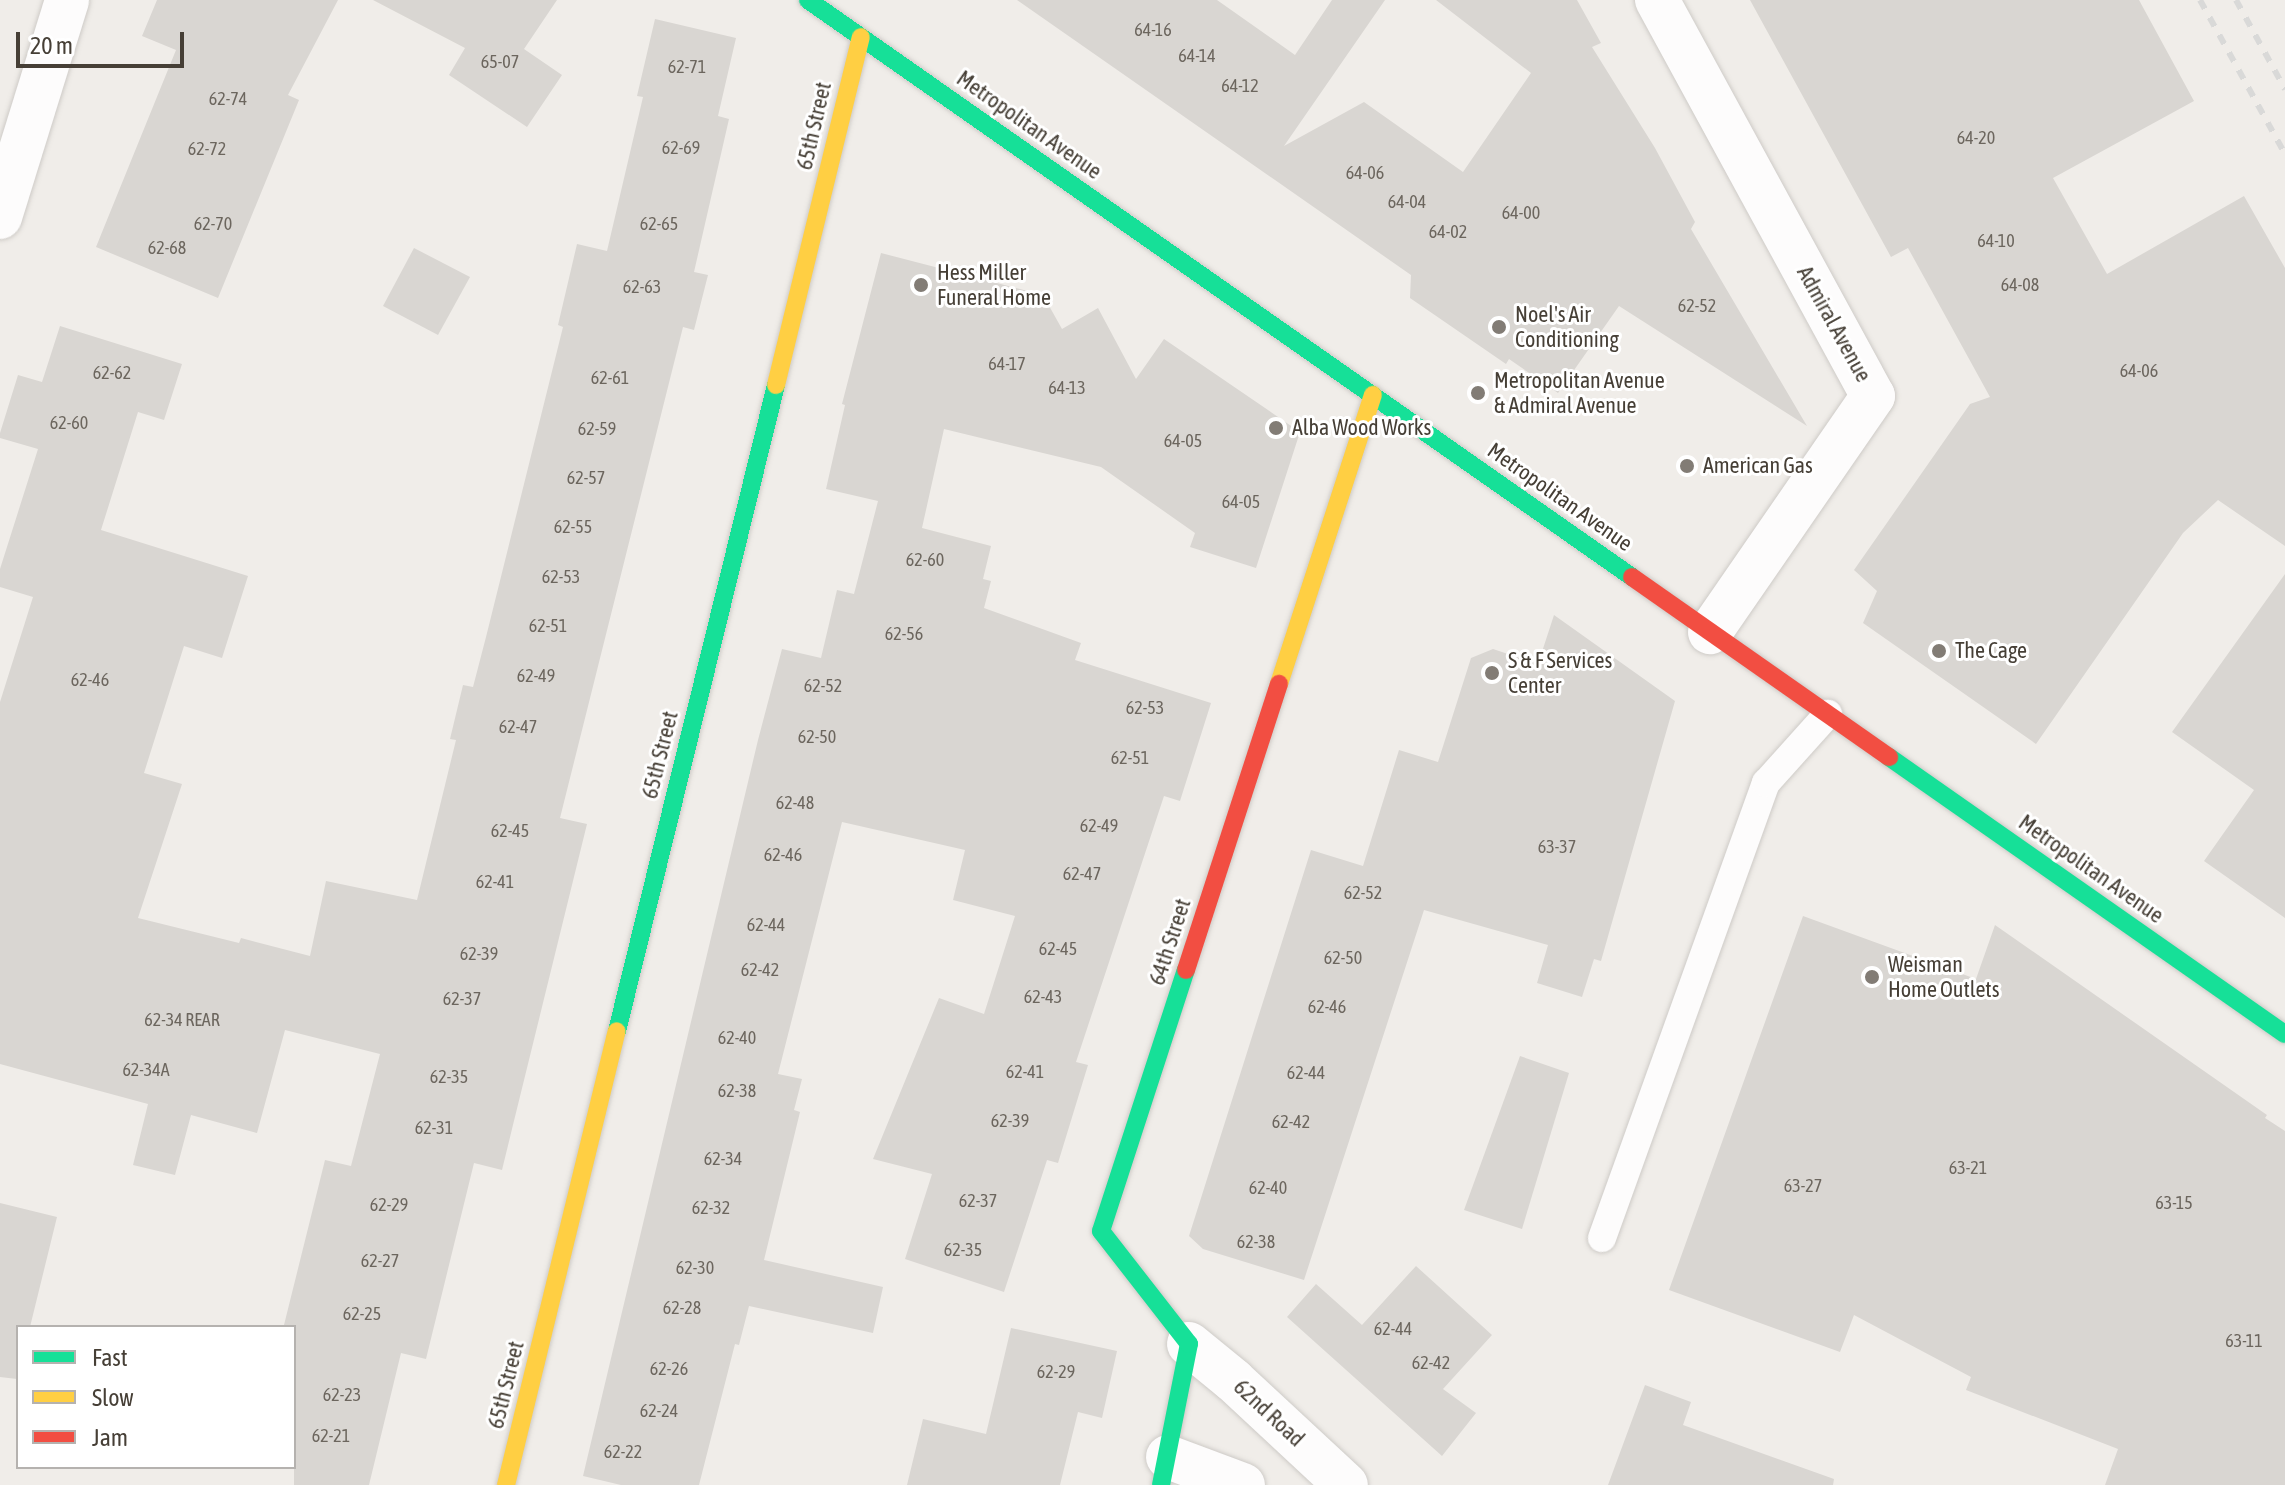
<!DOCTYPE html>
<html>
<head>
<meta charset="utf-8">
<style>
  body { margin:0 }
  #map { position:relative; width:2285px; height:1485px; overflow:hidden; background:#f0ede9; font-family:"Asap Condensed",sans-serif }
  div>[style] { position:absolute }
  [style*='--x'] { left:calc(var(--x)*1px); top:calc(var(--y)*1px); width:calc(var(--w)*1px); rotate:calc(var(--a)*1deg) }
  .building>* { inset:0; background:#d9d6d2 }
  .roads { filter:drop-shadow(0 0 2px #cecbc7) drop-shadow(0 0 2px #cecbc7) }
  .lane>* { height:28px; margin:-14px; padding:0 14px; transform-origin:14px; border-radius:14px; background:#fdfcfc }
  .street>* { height:44px; margin:-22px; padding:0 22px; transform-origin:22px; border-radius:22px; background:#fdfcfc }
  .fast>* { height:18px; margin:-9px; padding:0 9px; transform-origin:9px; border-radius:9px; background:#16e098 }
  .slow>* { height:18px; margin:-9px; padding:0 9px; transform-origin:9px; border-radius:9px; background:#ffcf43 }
  .jam>* { height:18px; margin:-9px; padding:0 9px; transform-origin:9px; border-radius:9px; background:#f24e42 }
  .rail>* { height:6px; margin-top:-3px; transform-origin:0; background:repeating-linear-gradient(90deg,#d9d9d8 0 10px,transparent 0 20px) }
  .dots>* { width:22px; height:22px; translate:-50% -50%; box-sizing:border-box; border:4px solid #fff; border-radius:50% }
  span { translate:-50% -50%; white-space:nowrap; text-align:center; line-height:1.15; -webkit-text-stroke:6px #fff; paint-order:stroke }
  .number-label { font-size:18px; color:#6c665e }
  .number-label span { -webkit-text-stroke-width:0 }
  .street-label { font-size:22px; color:#463f36 }
  .poi-label { font-size:22px; color:#463f36 }
  .left { translate:0 -50%; text-align:left }
  .legend { position:absolute; left:16px; top:1325px; width:280px; height:144px; box-sizing:border-box; background:#fff; border:2px solid #b5b2af; margin:0; padding:10px 14px; list-style:none; font-size:24px; color:#463f36 }
  .legend li { display:flex; align-items:center; gap:16px; height:40px }
  .legend b { width:40px; border:2px solid #b5b2af }
  .scale { position:absolute; left:16px; top:32px; width:168px; height:36px; box-sizing:border-box; border:4px solid #463f36; border-top:0; padding-left:10px; font-size:24px; line-height:28px; white-space:nowrap; color:#463f36; -webkit-text-stroke:6px #fff; paint-order:stroke }
</style>
</head>
<body>
<div id="map">
  <div class="building">
    <i style="clip-path:polygon(157px 0,338px 0,288px 95px,299px 100px,218px 298px,96px 247px,176px 50px,142px 36px)"></i>
    <i style="clip-path:polygon(373px 0,557px 0,524px 49px,562px 75px,527px 127px,449px 75px,465px 48px)"></i>
    <i style="clip-path:polygon(1017px 0,1217px 0,1295px 55px,1332px 0,1385px 0,1284px 146px,1364px 102px,1463px 172px,1531px 73px,1436px 0,1577px 0,1601px 43px,1592px 47px,1655px 148px,1695px 222px,1691px 229px,1807px 426px,1619px 306px,1558px 393px,1509px 359px,1506px 364px,1410px 298px,1411px 275px)"></i>
    <i style="clip-path:polygon(1750px 0,2139px 0,2194px 101px,2053px 178px,2107px 274px,2244px 196px,2285px 268px,2285px 546px,2218px 500px,2183px 533px,2036px 744px,1863px 623px,1877px 591px,1854px 570px,1970px 404px,1990px 397px,1908px 248px,1891px 257px)"></i>
    <i style="clip-path:polygon(655px 19px,736px 38px,718px 116px,729px 119px,694px 272px,708px 275px,694px 330px,683px 327px,560px 818px,587px 824px,512px 1129px,502px 1170px,474px 1163px,426px 1359px,401px 1353px,369px 1485px,294px 1485px,294px 1327px,284px 1325px,325px 1160px,351px 1166px,380px 1054px,285px 1030px,257px 1133px,191px 1115px,175px 1175px,133px 1165px,148px 1104px,0 1064px,0 702px,33px 597px,0 587px,0 569px,38px 449px,0 438px,0 433px,18px 375px,42px 382px,60px 326px,182px 364px,164px 420px,138px 412px,101px 530px,248px 576px,222px 658px,184px 646px,144px 773px,182px 784px,138px 918px,239px 943px,241px 938px,310px 956px,326px 881px,417px 900px,456px 740px,450px 739px,463px 685px,473px 687px,486px 637px,563px 327px,558px 325px,577px 244px,607px 251px,643px 97px,637px 96px)"></i>
    <i style="clip-path:polygon(414px 248px,470px 277px,438px 335px,383px 306px)"></i>
    <i style="clip-path:polygon(881px 253px,1043px 295px,1062px 329px,1098px 308px,1136px 379px,1164px 339px,1300px 432px,1256px 568px,1190px 547px,1195px 533px,1101px 467px,944px 429px,922px 528px,991px 546px,983px 579px,991px 581px,984px 608px,1081px 643px,1075px 660px,1211px 703px,1180px 801px,1164px 796px,1076px 1062px,1088px 1065px,1058px 1163px,1047px 1160px,1004px 1292px,905px 1259px,932px 1174px,873px 1159px,939px 998px,984px 1014px,1015px 916px,953px 900px,965px 850px,842px 822px,778px 1074px,802px 1079px,794px 1110px,800px 1112px,764px 1260px,883px 1287px,873px 1333px,749px 1306px,739px 1345px,735px 1344px,699px 1485px,621px 1485px,583px 1476px,758px 740px,782px 649px,821px 658px,837px 590px,854px 594px,878px 501px,826px 489px,845px 405px,842px 404px)"></i>
    <i style="clip-path:polygon(2285px 574px,2285px 918px,2204px 861px,2254px 790px,2172px 732px)"></i>
    <i style="clip-path:polygon(1554px 615px,1675px 701px,1601px 961px,1594px 959px,1582px 997px,1537px 983px,1548px 945px,1424px 910px,1304px 1280px,1203px 1249px,1189px 1236px,1311px 850px,1363px 866px,1399px 750px,1438px 762px,1471px 658px,1493px 649px,1538px 664px)"></i>
    <i style="clip-path:polygon(1803px 916px,1976px 979px,1995px 925px,2267px 1115px,2265px 1118px,2285px 1131px,2285px 1485px,2105px 1485px,2118px 1449px,1966px 1390px,1971px 1377px,1854px 1315px,1840px 1352px,1669px 1290px)"></i>
    <i style="clip-path:polygon(1520px 1056px,1569px 1073px,1522px 1229px,1464px 1210px)"></i>
    <i style="clip-path:polygon(0 1203px,57px 1217px,30px 1327px,18px 1327px,17px 1379px,0 1377px)"></i>
    <i style="clip-path:polygon(1416px 1266px,1492px 1335px,1443px 1389px,1476px 1413px,1442px 1456px,1287px 1317px,1316px 1284px,1362px 1325px)"></i>
    <i style="clip-path:polygon(1011px 1328px,1117px 1351px,1102px 1418px,1078px 1412px,1060px 1485px,907px 1485px,923px 1419px,986px 1434px)"></i>
    <i style="clip-path:polygon(1645px 1385px,1691px 1402px,1683px 1425px,1834px 1479px,1833px 1485px,1608px 1485px)"></i>
  </div>
  <div class="roads">
    <div class="lane">
      <i style="--x:1602;--y:1238;--w:484;--a:-70.2"></i>
      <i style="--x:1766;--y:783;--w:93;--a:-48.1"></i>
    </div>
    <div class="street">
      <i style="--x:1657;--y:0;--w:451;--a:61.4"></i>
      <i style="--x:1873;--y:396;--w:287;--a:124.6"></i>
      <i style="--x:0;--y:217;--w:227;--a:-72.8"></i>
      <i style="--x:1189;--y:1344;--w:57;--a:39.3"></i>
      <i style="--x:1233;--y:1380;--w:154;--a:42.9"></i>
      <i style="--x:1168;--y:1457;--w:80;--a:20.5"></i>
    </div>
    <div class="fast">
      <i style="--x:808;--y:0;--w:1006;--a:35"></i>
      <i style="--x:1889;--y:757;--w:483;--a:35"></i>
      <i style="--x:617;--y:1031;--w:665;--a:-76.17"></i>
      <i style="--x:1161;--y:1485;--w:144;--a:-78.8"></i>
      <i style="--x:1189;--y:1344;--w:143;--a:-127.9"></i>
      <i style="--x:1101;--y:1231;--w:274;--a:-72"></i>
    </div>
    <div class="slow">
      <i style="--x:776;--y:385;--w:358;--a:-76.3"></i>
      <i style="--x:1279;--y:684;--w:304;--a:-72"></i>
      <i style="--x:506;--y:1485;--w:467;--a:-76.3"></i>
    </div>
    <div class="jam">
      <i style="--x:1632;--y:577;--w:314;--a:35"></i>
      <i style="--x:1186;--y:970;--w:301;--a:-72"></i>
    </div>
  </div>
  <div class="rail">
    <i style="--x:2200;--y:0;--w:176;--a:61.1"></i>
    <i style="--x:2236;--y:0;--w:102;--a:61.2"></i>
  </div>
  <div class="dots">
    <i style="left:921px;top:285px;background:#827c75"></i>
    <i style="left:1499px;top:327px;background:#827c75"></i>
    <i style="left:1478px;top:393px;background:#827c75"></i>
    <i style="left:1276px;top:428px;background:#827c75"></i>
    <i style="left:1687px;top:466px;background:#827c75"></i>
    <i style="left:1939px;top:651px;background:#827c75"></i>
    <i style="left:1492px;top:673px;background:#827c75"></i>
    <i style="left:1872px;top:977px;background:#827c75"></i>
  </div>
  <div class="number-label">
    <span style="left:1153px;top:30px">64-16</span>
    <span style="left:1197px;top:56px">64-14</span>
    <span style="left:500px;top:62px">65-07</span>
    <span style="left:687px;top:67px">62-71</span>
    <span style="left:1240px;top:86px">64-12</span>
    <span style="left:228px;top:99px">62-74</span>
    <span style="left:1976px;top:138px">64-20</span>
    <span style="left:681px;top:148px">62-69</span>
    <span style="left:207px;top:149px">62-72</span>
    <span style="left:1365px;top:173px">64-06</span>
    <span style="left:1407px;top:202px">64-04</span>
    <span style="left:1521px;top:213px">64-00</span>
    <span style="left:213px;top:224px">62-70</span>
    <span style="left:659px;top:224px">62-65</span>
    <span style="left:1448px;top:232px">64-02</span>
    <span style="left:1996px;top:241px">64-10</span>
    <span style="left:167px;top:248px">62-68</span>
    <span style="left:2020px;top:285px">64-08</span>
    <span style="left:642px;top:287px">62-63</span>
    <span style="left:1697px;top:306px">62-52</span>
    <span style="left:1007px;top:364px">64-17</span>
    <span style="left:2139px;top:371px">64-06</span>
    <span style="left:112px;top:373px">62-62</span>
    <span style="left:610px;top:378px">62-61</span>
    <span style="left:1067px;top:388px">64-13</span>
    <span style="left:69px;top:423px">62-60</span>
    <span style="left:597px;top:429px">62-59</span>
    <span style="left:1183px;top:441px">64-05</span>
    <span style="left:586px;top:478px">62-57</span>
    <span style="left:1241px;top:502px">64-05</span>
    <span style="left:573px;top:527px">62-55</span>
    <span style="left:925px;top:560px">62-60</span>
    <span style="left:561px;top:577px">62-53</span>
    <span style="left:548px;top:626px">62-51</span>
    <span style="left:904px;top:634px">62-56</span>
    <span style="left:536px;top:676px">62-49</span>
    <span style="left:90px;top:680px">62-46</span>
    <span style="left:823px;top:686px">62-52</span>
    <span style="left:1145px;top:708px">62-53</span>
    <span style="left:518px;top:727px">62-47</span>
    <span style="left:817px;top:737px">62-50</span>
    <span style="left:1130px;top:758px">62-51</span>
    <span style="left:795px;top:803px">62-48</span>
    <span style="left:1099px;top:826px">62-49</span>
    <span style="left:510px;top:831px">62-45</span>
    <span style="left:1557px;top:847px">63-37</span>
    <span style="left:783px;top:855px">62-46</span>
    <span style="left:1082px;top:874px">62-47</span>
    <span style="left:495px;top:882px">62-41</span>
    <span style="left:1363px;top:893px">62-52</span>
    <span style="left:766px;top:925px">62-44</span>
    <span style="left:1058px;top:949px">62-45</span>
    <span style="left:479px;top:954px">62-39</span>
    <span style="left:1343px;top:958px">62-50</span>
    <span style="left:760px;top:970px">62-42</span>
    <span style="left:1043px;top:997px">62-43</span>
    <span style="left:462px;top:999px">62-37</span>
    <span style="left:1327px;top:1007px">62-46</span>
    <span style="left:182px;top:1020px">62-34 REAR</span>
    <span style="left:737px;top:1038px">62-40</span>
    <span style="left:146px;top:1070px">62-34A</span>
    <span style="left:1025px;top:1072px">62-41</span>
    <span style="left:1306px;top:1073px">62-44</span>
    <span style="left:449px;top:1077px">62-35</span>
    <span style="left:737px;top:1091px">62-38</span>
    <span style="left:1010px;top:1121px">62-39</span>
    <span style="left:1291px;top:1122px">62-42</span>
    <span style="left:434px;top:1128px">62-31</span>
    <span style="left:723px;top:1159px">62-34</span>
    <span style="left:1968px;top:1168px">63-21</span>
    <span style="left:1803px;top:1186px">63-27</span>
    <span style="left:1268px;top:1188px">62-40</span>
    <span style="left:978px;top:1201px">62-37</span>
    <span style="left:2174px;top:1203px">63-15</span>
    <span style="left:389px;top:1205px">62-29</span>
    <span style="left:711px;top:1208px">62-32</span>
    <span style="left:1256px;top:1242px">62-38</span>
    <span style="left:963px;top:1250px">62-35</span>
    <span style="left:380px;top:1261px">62-27</span>
    <span style="left:695px;top:1268px">62-30</span>
    <span style="left:682px;top:1308px">62-28</span>
    <span style="left:362px;top:1314px">62-25</span>
    <span style="left:1393px;top:1329px">62-44</span>
    <span style="left:2244px;top:1341px">63-11</span>
    <span style="left:1431px;top:1363px">62-42</span>
    <span style="left:669px;top:1369px">62-26</span>
    <span style="left:1056px;top:1372px">62-29</span>
    <span style="left:342px;top:1395px">62-23</span>
    <span style="left:659px;top:1411px">62-24</span>
    <span style="left:331px;top:1436px">62-21</span>
    <span style="left:623px;top:1452px">62-22</span>
  </div>
  <div class="street-label">
    <span style="left:1029px;top:125px;rotate:35deg">Metropolitan Avenue</span>
    <span style="left:814px;top:126px;rotate:-77deg">65th Street</span>
    <span style="left:1834px;top:324px;rotate:61deg">Admiral Avenue</span>
    <span style="left:1560px;top:497px;rotate:35deg">Metropolitan Avenue</span>
    <span style="left:660px;top:755px;rotate:-76deg">65th Street</span>
    <span style="left:2091px;top:869px;rotate:35deg">Metropolitan Avenue</span>
    <span style="left:1170px;top:942px;rotate:-72deg">64th Street</span>
    <span style="left:506px;top:1385px;rotate:-76deg">65th Street</span>
    <span style="left:1269px;top:1413px;rotate:43deg">62nd Road</span>
  </div>
  <div class="poi-label">
    <span class="left" style="left:937px;top:285px">Hess Miller<br>Funeral Home</span>
    <span class="left" style="left:1515px;top:327px">Noel's Air<br>Conditioning</span>
    <span class="left" style="left:1494px;top:393px">Metropolitan Avenue<br>&amp; Admiral Avenue</span>
    <span class="left" style="left:1292px;top:428px">Alba Wood Works</span>
    <span class="left" style="left:1703px;top:466px">American Gas</span>
    <span class="left" style="left:1955px;top:651px">The Cage</span>
    <span class="left" style="left:1508px;top:673px">S &amp; F Services<br>Center</span>
    <span class="left" style="left:1888px;top:977px">Weisman<br>Home Outlets</span>
  </div>
  <ul class="legend">
  <li><b style="height:10px;background:#16e098"></b>Fast</li>
  <li><b style="height:10px;background:#ffcf43"></b>Slow</li>
  <li><b style="height:10px;background:#f24e42"></b>Jam</li>
  </ul>
  <div class="scale">20 m</div>
</div>
</body>
</html>
